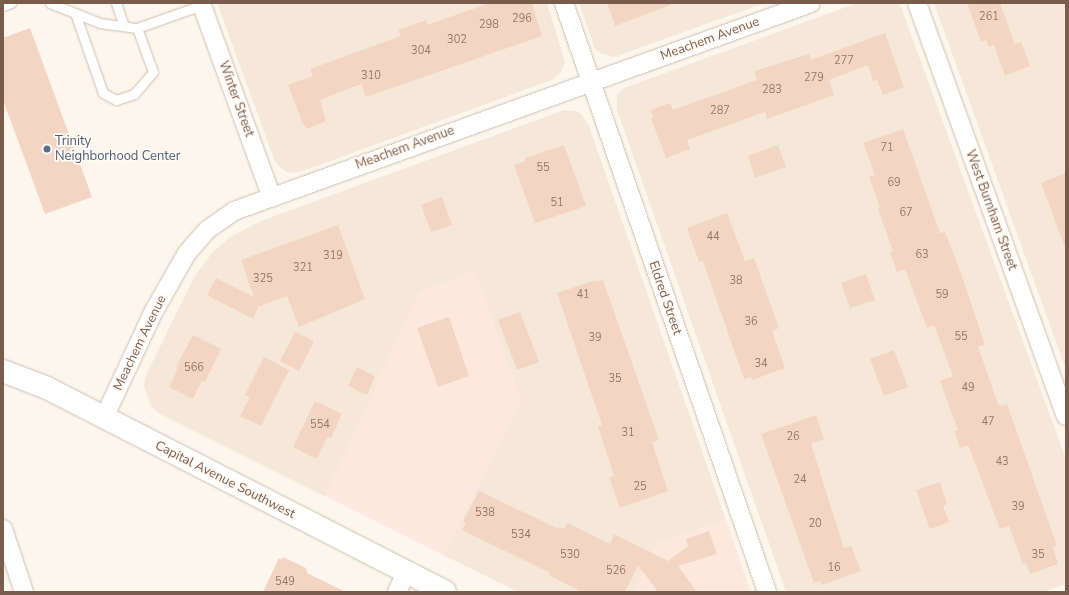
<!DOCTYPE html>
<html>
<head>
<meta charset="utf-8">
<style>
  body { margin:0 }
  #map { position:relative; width:1069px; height:595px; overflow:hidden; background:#fdf6ec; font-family:"Nunito Sans",sans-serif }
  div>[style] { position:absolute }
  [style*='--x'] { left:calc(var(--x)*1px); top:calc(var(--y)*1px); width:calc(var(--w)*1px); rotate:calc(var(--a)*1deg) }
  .residential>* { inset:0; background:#f5e8da }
  .commercial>* { inset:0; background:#fde8e0 }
  .building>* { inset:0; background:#f3d5c3 }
  .roads { filter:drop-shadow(0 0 1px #d1beb0) drop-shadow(0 0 1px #d1beb0) }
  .service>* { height:9px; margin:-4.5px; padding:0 4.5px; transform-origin:4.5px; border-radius:4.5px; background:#fff }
  .minor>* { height:18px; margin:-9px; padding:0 9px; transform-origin:9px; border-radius:9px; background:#fff }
  .secondary>* { height:22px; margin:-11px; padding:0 11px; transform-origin:11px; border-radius:11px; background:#fff }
  .dots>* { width:11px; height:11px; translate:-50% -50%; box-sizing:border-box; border:2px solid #fffaf3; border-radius:50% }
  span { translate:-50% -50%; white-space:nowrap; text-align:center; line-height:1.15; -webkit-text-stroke:3.5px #fffaf3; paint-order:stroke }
  .number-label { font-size:11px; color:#987a6a }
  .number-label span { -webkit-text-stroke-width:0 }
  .street-label { font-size:13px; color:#7a5c4d }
  .service-label { font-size:13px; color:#4e5e75 }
  .left { translate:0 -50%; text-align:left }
  .frame { position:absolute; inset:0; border:4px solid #7a5c4d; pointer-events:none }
</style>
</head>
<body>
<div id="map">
  <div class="residential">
    <i style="clip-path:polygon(217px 3px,547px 3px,565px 62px,561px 72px,552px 80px,303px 171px,288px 173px,278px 166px,274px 159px)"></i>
    <i style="clip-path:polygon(579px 3px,765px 3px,614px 57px,602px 54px,595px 49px)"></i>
    <i style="clip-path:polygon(857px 3px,898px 3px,901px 7px,1066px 459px,1066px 584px,1043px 592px,786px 592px,617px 110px,617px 95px,624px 88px)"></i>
    <i style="clip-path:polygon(934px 3px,1066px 3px,1066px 370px)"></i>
    <i style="clip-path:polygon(564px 110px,577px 111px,582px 115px,589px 126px,726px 520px,656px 544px,634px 592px,518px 592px,443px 555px,521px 400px,324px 496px,160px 414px,151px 406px,144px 387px,146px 375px,195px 276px,212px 253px,230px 237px,261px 221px)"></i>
  </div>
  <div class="commercial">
    <i style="clip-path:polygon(475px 270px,521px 400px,443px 555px,325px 496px,419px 292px)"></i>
    <i style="clip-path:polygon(726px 520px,751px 592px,634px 592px,656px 544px)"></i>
  </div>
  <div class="building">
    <i style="clip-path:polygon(490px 3px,532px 3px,542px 36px,366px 97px,361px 84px,320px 100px,326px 121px,307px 129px,302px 122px,288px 85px,313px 76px,310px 69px,401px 36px,398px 30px,426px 20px,427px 25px)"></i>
    <i style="clip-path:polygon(607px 3px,671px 3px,671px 5px,615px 26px)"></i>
    <i style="clip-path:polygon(967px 3px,1000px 3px,1015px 44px,1021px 42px,1030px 66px,1005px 76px,994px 45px,989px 47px,986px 40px,981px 42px)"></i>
    <i style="clip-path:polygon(30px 28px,92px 197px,45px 214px,3px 100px,3px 38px)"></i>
    <i style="clip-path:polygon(885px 33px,904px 87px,883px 95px,877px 80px,873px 81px,868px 65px,829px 80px,834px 95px,767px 119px,765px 112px,687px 140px,690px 149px,666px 158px,651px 118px,653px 117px,651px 110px,670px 103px,673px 110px,754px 81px,757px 80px,754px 71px,809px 54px,811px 60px)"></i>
    <i style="clip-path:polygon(903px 129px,940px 233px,945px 232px,962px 276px,985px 345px,978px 347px,980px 352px,998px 404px,1000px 406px,1007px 404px,1057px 546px,1053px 547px,1058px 564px,1030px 574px,1026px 563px,1023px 564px,1009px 526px,1000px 529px,968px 445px,960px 448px,954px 431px,958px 430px,940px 381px,953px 376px,934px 325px,927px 328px,905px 269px,897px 272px,890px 252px,893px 251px,878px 209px,880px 208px,869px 177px,875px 175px,863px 143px)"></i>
    <i style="clip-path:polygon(564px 145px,586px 206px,535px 223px,514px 165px,526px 161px,525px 158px)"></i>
    <i style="clip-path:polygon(778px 145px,786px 167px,755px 178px,748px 156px)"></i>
    <i style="clip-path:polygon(1066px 173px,1066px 245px,1064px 245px,1041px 183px)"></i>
    <i style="clip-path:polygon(442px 197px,452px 225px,431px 232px,421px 205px)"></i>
    <i style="clip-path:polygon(727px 213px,745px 261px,754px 258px,779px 328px,772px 331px,785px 368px,752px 380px,751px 377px,744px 379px,703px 261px,699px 262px,687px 228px)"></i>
    <i style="clip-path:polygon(338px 225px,365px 299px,299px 327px,287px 296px,258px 307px,253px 319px,207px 295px,216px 278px,254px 297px,241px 260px)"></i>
    <i style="clip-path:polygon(866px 274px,875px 300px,850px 308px,841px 283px)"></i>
    <i style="clip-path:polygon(596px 280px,597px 282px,603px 280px,659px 440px,652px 442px,668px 491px,620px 508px,609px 477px,614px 476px,598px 427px,602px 425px,557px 293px)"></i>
    <i style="clip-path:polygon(520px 312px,539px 362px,517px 370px,498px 320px)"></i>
    <i style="clip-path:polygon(449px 317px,469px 376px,438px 387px,417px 328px)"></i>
    <i style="clip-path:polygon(295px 332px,314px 341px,299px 371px,280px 361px)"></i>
    <i style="clip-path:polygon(193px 335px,221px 349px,205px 382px,202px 380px,193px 399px,169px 387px,178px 368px,176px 367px)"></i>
    <i style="clip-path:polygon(894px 350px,908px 387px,884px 396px,870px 359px)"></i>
    <i style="clip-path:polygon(264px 357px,289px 370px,261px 426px,240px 416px,250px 397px,245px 395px)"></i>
    <i style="clip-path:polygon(357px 367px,375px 376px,367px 395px,348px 386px)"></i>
    <i style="clip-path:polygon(315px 401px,342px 414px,331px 438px,327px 437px,317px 459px,293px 447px)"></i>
    <i style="clip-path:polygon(816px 415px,824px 439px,811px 444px,844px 548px,851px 546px,861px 571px,822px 585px,820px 581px,814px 583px,761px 434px)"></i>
    <i style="clip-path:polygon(940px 482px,947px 504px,943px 506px,949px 522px,930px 529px,916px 490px)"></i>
    <i style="clip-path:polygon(479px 491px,559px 529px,560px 527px,564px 529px,567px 523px,610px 544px,614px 534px,668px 561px,688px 546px,686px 539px,709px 531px,717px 554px,678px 566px,697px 592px,658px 592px,638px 565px,625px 592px,582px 592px,549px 575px,550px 573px,462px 530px,466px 522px,463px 521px)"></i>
    <i style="clip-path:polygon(283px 557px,306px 568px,307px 573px,346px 592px,263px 592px,279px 558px,282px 560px)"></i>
  </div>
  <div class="roads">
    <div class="service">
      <i style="--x:50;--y:3;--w:54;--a:21.8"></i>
      <i style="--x:100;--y:23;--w:37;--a:8"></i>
      <i style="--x:137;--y:28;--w:69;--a:-19.5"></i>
      <i style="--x:116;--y:3;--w:24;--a:71"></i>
      <i style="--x:3;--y:6;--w:9;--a:-21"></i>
      <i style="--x:75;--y:13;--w:85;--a:70.7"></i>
      <i style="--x:103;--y:93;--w:15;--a:28"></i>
      <i style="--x:116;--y:100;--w:19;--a:-18"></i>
      <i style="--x:134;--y:94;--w:29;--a:-49"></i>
      <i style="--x:153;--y:72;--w:47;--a:-110"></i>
    </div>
    <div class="minor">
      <i style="--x:201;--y:3;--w:204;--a:70"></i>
      <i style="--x:564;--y:3;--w:623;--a:70.98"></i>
      <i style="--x:917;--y:3;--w:439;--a:70.2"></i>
      <i style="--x:104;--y:418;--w:118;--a:-65"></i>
      <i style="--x:154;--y:311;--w:67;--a:-60.4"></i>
      <i style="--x:187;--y:253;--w:30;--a:-49"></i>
      <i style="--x:207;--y:230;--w:33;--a:-35"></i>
      <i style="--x:234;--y:211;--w:613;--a:-19.82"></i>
      <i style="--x:3;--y:529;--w:66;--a:71.6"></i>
      <i style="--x:397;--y:592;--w:21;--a:-65"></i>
    </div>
    <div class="secondary">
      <i style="--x:3;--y:371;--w:47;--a:21.1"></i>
      <i style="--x:47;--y:388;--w:447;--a:27.1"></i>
    </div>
  </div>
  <div class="dots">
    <i style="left:47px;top:149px;background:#5c6f8a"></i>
  </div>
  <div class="number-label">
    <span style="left:989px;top:17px">261</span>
    <span style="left:522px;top:19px">296</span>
    <span style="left:489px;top:25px">298</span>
    <span style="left:457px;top:40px">302</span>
    <span style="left:421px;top:51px">304</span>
    <span style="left:844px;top:61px">277</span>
    <span style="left:371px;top:76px">310</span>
    <span style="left:814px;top:78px">279</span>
    <span style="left:772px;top:90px">283</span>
    <span style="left:720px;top:111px">287</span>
    <span style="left:887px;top:148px">71</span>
    <span style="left:543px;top:168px">55</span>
    <span style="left:894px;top:183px">69</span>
    <span style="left:557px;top:203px">51</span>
    <span style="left:906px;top:213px">67</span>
    <span style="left:713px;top:237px">44</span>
    <span style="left:922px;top:255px">63</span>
    <span style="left:333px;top:256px">319</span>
    <span style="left:303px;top:268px">321</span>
    <span style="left:263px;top:279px">325</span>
    <span style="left:736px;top:281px">38</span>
    <span style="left:583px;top:295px">41</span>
    <span style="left:942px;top:295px">59</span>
    <span style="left:751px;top:322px">36</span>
    <span style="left:961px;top:337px">55</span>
    <span style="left:595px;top:338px">39</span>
    <span style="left:761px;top:364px">34</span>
    <span style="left:194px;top:368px">566</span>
    <span style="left:615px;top:379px">35</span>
    <span style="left:968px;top:388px">49</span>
    <span style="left:988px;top:422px">47</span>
    <span style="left:320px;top:425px">554</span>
    <span style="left:628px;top:433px">31</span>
    <span style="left:793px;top:437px">26</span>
    <span style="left:1002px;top:462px">43</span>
    <span style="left:800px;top:480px">24</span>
    <span style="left:640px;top:487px">25</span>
    <span style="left:1018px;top:507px">39</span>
    <span style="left:485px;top:513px">538</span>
    <span style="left:815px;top:524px">20</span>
    <span style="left:521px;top:535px">534</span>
    <span style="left:570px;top:555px">530</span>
    <span style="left:1038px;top:555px">35</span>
    <span style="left:834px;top:568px">16</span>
    <span style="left:616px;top:571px">526</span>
    <span style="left:285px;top:582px">549</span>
  </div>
  <div class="street-label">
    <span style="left:710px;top:39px;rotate:-20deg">Meachem Avenue</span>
    <span style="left:236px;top:99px;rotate:70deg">Winter Street</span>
    <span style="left:405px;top:148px;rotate:-20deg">Meachem Avenue</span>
    <span style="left:991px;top:210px;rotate:70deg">West Burnham Street</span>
    <span style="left:665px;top:298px;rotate:71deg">Eldred Street</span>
    <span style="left:140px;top:343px;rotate:-64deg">Meachem Avenue</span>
    <span style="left:225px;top:480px;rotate:27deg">Capital Avenue Southwest</span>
  </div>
  <div class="service-label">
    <span class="left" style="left:55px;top:149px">Trinity<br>Neighborhood Center</span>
  </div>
  <div class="frame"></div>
</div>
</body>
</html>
